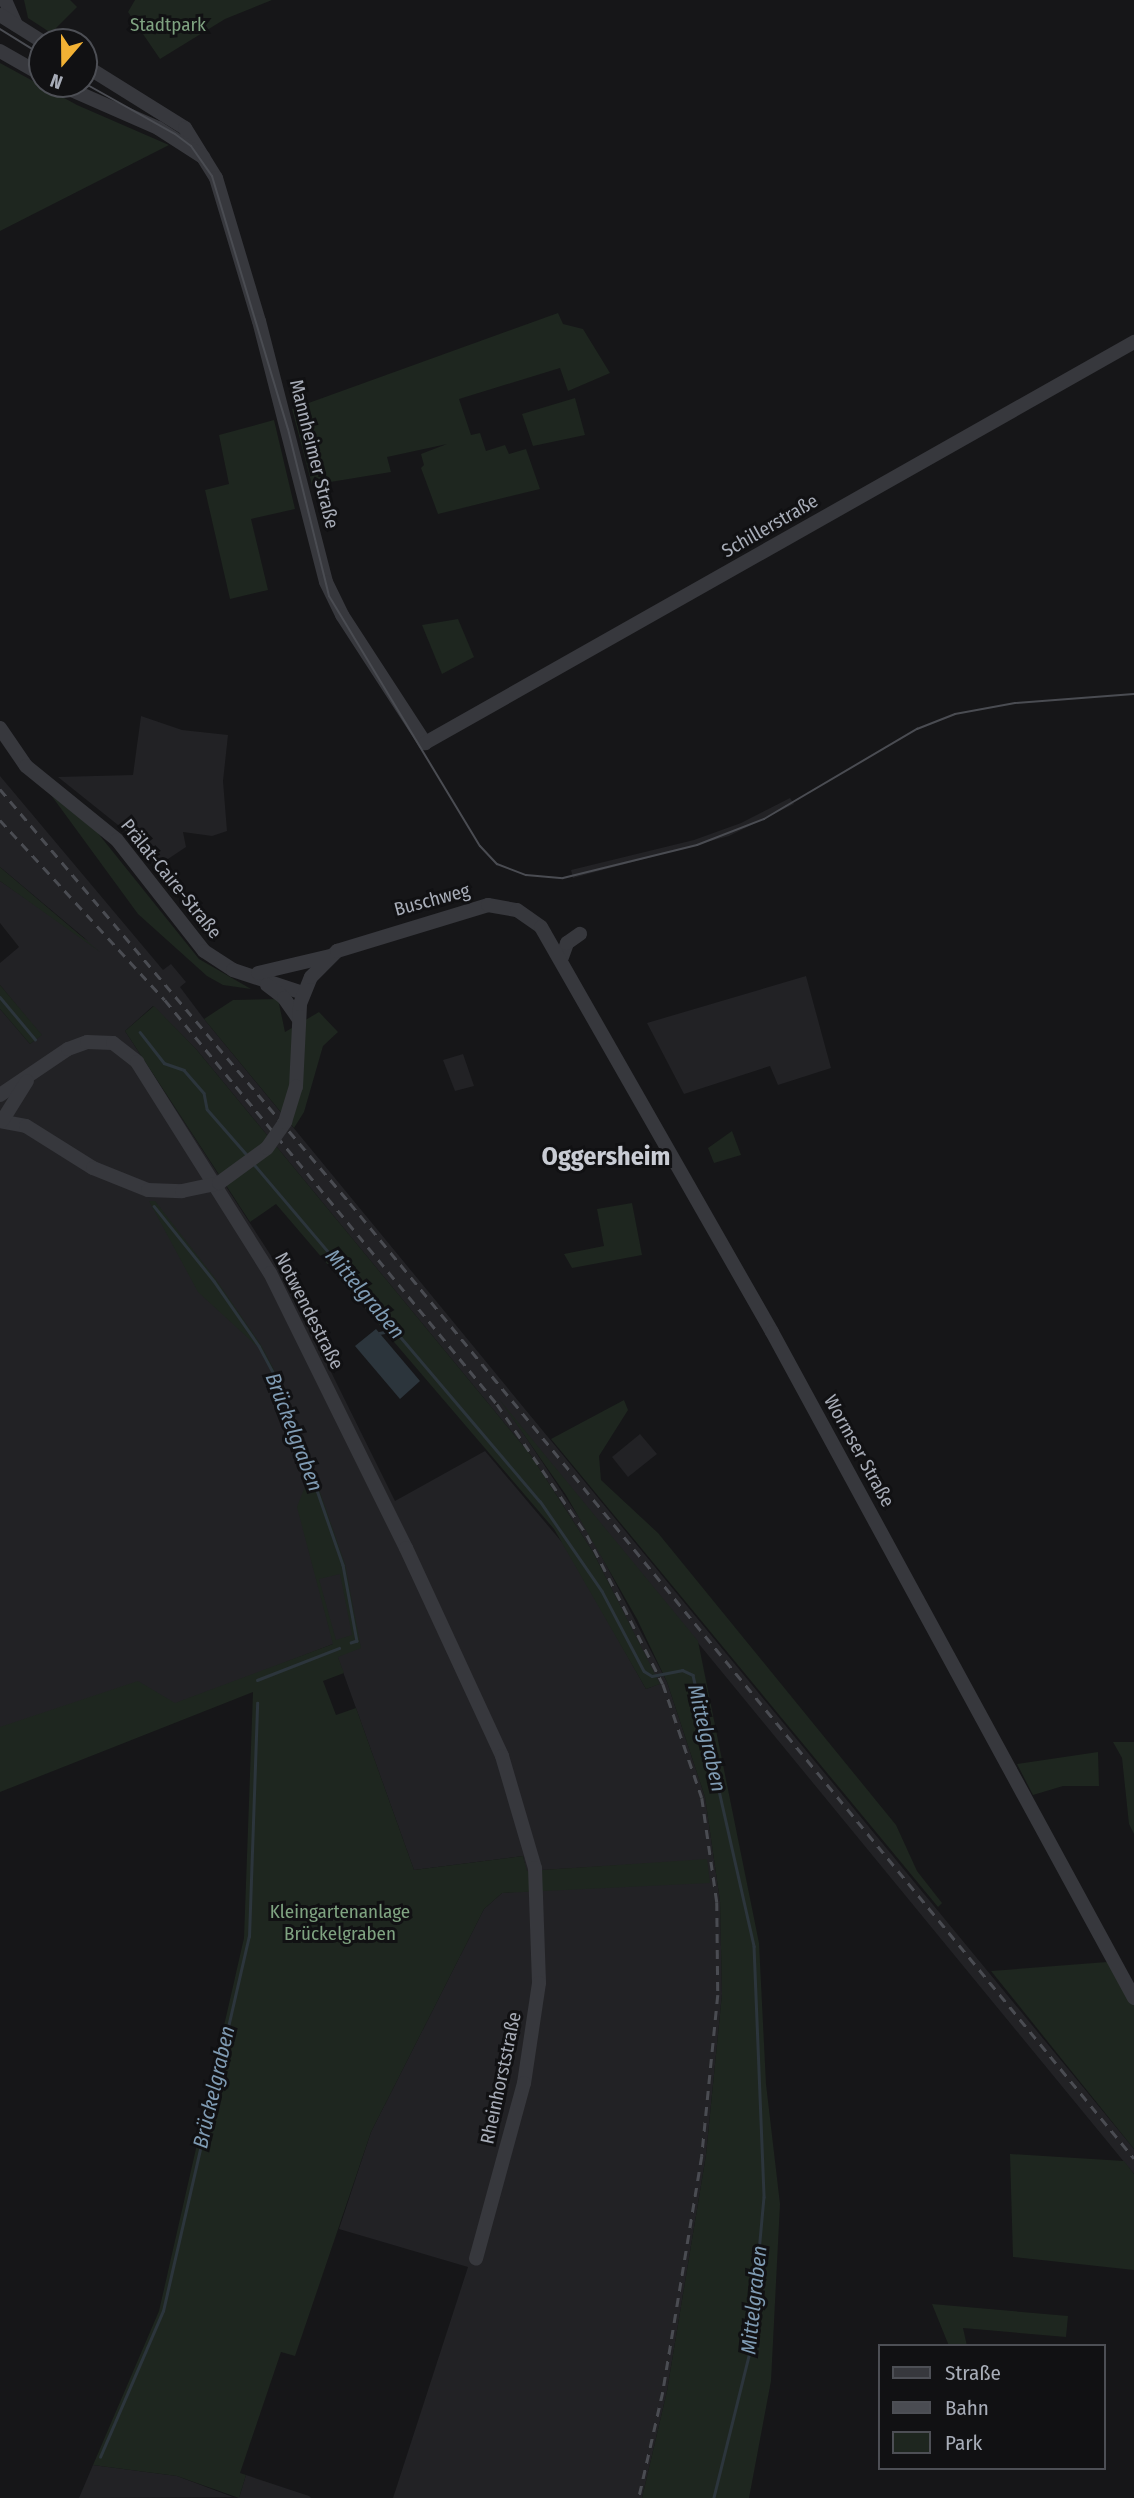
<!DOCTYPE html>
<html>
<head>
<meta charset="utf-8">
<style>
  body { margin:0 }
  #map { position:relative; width:1134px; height:2498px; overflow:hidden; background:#161618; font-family:"Fira Sans Condensed",sans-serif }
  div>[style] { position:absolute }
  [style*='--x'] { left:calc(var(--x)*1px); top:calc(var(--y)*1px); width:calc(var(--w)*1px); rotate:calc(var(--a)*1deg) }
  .built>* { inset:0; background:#222225 }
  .green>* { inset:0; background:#1e261f }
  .water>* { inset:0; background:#2c353c }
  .stream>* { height:2.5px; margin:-1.25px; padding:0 1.25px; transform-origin:1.25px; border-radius:1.25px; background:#2c353c }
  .minor>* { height:14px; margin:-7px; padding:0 7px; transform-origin:7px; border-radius:7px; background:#37383d }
  .tram>* { height:2px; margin:-1px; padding:0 1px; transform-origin:1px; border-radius:1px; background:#4a4c52 }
  .rail>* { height:2.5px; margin-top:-1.25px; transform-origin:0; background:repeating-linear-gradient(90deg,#4a4c52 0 9px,transparent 0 16px) }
  .minor-bridge>* { height:14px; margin:-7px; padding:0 7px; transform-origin:7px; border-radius:7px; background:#37383d }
  span { translate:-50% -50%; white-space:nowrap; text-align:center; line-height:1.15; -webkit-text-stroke:6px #111113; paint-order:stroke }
  .park-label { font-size:19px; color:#7fa381 }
  .street-label { font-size:19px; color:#a8adb8 }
  .water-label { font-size:21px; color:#7f9bb3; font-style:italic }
  .district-label { font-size:26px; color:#c9ccd4; font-weight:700 }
  .legend { position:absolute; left:878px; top:2344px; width:228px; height:126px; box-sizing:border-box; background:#111113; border:2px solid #4d4f55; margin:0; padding:9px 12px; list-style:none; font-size:21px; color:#a8adb8 }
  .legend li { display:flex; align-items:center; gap:14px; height:35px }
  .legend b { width:35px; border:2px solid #4d4f55 }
  .north { position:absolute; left:28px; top:28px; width:70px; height:70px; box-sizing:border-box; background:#111113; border:2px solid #4d4f55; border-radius:50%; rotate:200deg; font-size:19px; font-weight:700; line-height:28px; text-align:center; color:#a8adb8 }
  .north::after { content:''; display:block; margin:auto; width:24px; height:32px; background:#f2b134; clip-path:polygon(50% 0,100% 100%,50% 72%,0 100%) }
</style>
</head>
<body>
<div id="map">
  <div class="built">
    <i style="clip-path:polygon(141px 716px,182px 730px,228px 735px,223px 781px,227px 831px,212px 836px,183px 832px,186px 847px,156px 867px,133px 837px,58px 777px,133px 775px)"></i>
    <i style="clip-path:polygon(evenodd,0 776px,163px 970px,171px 964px,186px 982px,180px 987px,204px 1019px,1134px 2149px,1134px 2174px,511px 1415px,590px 1534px,667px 1682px,705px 1797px,720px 1901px,722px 1994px,706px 2155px,667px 2391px,642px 2498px,393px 2498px,468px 2267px,339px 2229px,371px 2132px,484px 1909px,502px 1893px,611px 1885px,707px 1860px,526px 1871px,523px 1856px,414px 1870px,333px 1644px,0 1773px,0 1009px,30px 1044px,41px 1035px,0 985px,0 963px,19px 947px,0 923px,0 881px,88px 941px,0 867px,0 776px,153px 1006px,196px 1049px,530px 1454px,593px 1552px,659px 1684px,646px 1689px,566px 1547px,485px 1451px,395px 1501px,281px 1271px,125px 1031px,153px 1006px)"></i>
    <i style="clip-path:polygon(790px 798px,794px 804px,729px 836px,573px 878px,571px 870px,694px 840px,741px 823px)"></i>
    <i style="clip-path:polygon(806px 976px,831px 1068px,778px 1085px,770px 1066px,684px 1094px,647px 1023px)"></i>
    <i style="clip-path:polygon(463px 1054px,474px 1086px,455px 1091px,443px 1060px)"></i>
    <i style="clip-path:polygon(640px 1434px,657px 1454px,628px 1477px,612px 1457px)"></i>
    <i style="clip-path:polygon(93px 2465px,177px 2476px,233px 2497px,79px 2498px)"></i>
    <i style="clip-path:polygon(246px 2475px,309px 2496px,311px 2498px,239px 2498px)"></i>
  </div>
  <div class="green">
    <i style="clip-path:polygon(24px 0,70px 0,77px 7px,51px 33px,28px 18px)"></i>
    <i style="clip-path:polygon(135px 0,272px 0,225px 19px,160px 59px,128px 12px)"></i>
    <i style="clip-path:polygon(0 63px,77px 105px,169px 145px,0 231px)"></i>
    <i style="clip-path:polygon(558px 313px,563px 324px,583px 329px,610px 373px,568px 391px,560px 368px,459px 399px,471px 435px,480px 433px,486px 451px,505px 445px,509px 454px,526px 449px,540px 489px,438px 514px,421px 468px,424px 465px,421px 454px,447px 444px,387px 457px,391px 472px,312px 485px,292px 409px)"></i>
    <i style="clip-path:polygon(575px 398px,585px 435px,533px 446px,522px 414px)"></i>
    <i style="clip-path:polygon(274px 420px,295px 509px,251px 519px,268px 590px,230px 599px,205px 490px,229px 484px,219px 435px)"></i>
    <i style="clip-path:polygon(458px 619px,474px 657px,442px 674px,422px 625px)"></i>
    <i style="clip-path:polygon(51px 795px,97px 832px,199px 959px,251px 989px,223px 985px,207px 976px,138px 914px)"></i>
    <i style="clip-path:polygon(0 867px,1px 868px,100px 952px,0 881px)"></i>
    <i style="clip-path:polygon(0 985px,42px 1035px,30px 1044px,0 1009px)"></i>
    <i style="clip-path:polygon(278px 999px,285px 1032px,319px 1012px,338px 1032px,323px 1046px,304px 1112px,294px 1128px,204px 1019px,233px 1000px)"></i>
    <i style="clip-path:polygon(154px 1006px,196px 1049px,530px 1454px,593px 1552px,660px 1684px,646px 1689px,554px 1529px,276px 1204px,250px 1222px,125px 1031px)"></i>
    <i style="clip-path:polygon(732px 1131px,741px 1155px,714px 1163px,708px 1148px)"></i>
    <i style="clip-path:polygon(evenodd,149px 1201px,155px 1201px,215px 1278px,261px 1345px,284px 1388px,345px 1564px,361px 1648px,338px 1657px,344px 1673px,323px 1681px,336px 1715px,356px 1708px,414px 1870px,523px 1856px,527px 1871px,707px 1859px,710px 1883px,502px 1893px,484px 1909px,371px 2132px,295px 2356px,281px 2352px,240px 2473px,246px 2475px,239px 2498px,177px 2476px,93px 2465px,159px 2311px,244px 1938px,253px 1692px,0 1792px,0 1727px,138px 1681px,175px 1703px,333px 1644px,297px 1507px,310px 1474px,280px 1389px,258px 1347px,198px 1292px,149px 1201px,340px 1574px,352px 1635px,336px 1640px,319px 1579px,340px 1574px)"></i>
    <i style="clip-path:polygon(632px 1203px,642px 1255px,572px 1268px,564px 1254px,604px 1246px,597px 1209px)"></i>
    <i style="clip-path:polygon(499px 1399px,698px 1641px,759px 1943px,766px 2084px,780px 2204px,771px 2381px,749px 2498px,642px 2498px,667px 2391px,706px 2155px,722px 1994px,720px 1901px,705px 1797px,667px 1682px,637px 1619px,566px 1495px)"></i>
    <i style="clip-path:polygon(624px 1400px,628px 1410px,599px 1456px,601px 1480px,658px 1533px,896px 1825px,917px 1871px,942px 1903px,938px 1907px,551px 1439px)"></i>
    <i style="clip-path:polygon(1113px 1742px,1134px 1742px,1134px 1834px,1129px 1824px,1122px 1758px)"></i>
    <i style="clip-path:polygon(1098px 1752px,1099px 1786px,1063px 1786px,1033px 1795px,1017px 1764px)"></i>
    <i style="clip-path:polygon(1120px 1961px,1134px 1987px,1134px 2149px,991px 1971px)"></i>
    <i style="clip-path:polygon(1010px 2154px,1124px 2161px,1134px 2174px,1134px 2270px,1013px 2257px)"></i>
    <i style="clip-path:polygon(932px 2304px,1068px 2316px,1066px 2337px,963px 2328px,967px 2346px,949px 2346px)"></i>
  </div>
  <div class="water">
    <i style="clip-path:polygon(376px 1329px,420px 1381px,400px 1399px,355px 1346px)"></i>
  </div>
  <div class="stream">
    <i style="--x:0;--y:997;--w:55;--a:50.2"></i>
    <i style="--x:140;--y:1032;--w:39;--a:52"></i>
    <i style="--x:164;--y:1063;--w:21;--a:19"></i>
    <i style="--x:184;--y:1070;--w:30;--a:49"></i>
    <i style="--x:204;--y:1093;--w:16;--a:79"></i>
    <i style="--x:207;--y:1109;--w:61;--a:49"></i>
    <i style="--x:253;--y:1163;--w:443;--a:49.7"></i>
    <i style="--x:540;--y:1501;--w:109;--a:55.4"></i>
    <i style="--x:602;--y:1591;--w:90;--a:62.3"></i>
    <i style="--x:644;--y:1671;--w:9;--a:32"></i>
    <i style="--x:652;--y:1676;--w:31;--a:-11"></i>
    <i style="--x:682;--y:1670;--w:12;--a:24"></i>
    <i style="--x:693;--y:1675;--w:278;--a:77.3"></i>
    <i style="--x:754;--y:1946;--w:251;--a:87.7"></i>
    <i style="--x:764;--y:2197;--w:156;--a:95.2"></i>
    <i style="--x:750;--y:2352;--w:150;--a:103.9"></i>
    <i style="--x:154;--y:1206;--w:96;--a:51.3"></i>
    <i style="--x:214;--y:1281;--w:79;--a:55.3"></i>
    <i style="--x:259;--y:1346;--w:49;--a:61.9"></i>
    <i style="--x:282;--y:1389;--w:186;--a:70.9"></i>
    <i style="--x:343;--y:1565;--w:77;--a:79.6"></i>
    <i style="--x:357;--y:1641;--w:6;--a:162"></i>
    <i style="--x:379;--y:1333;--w:17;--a:-10"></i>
    <i style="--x:257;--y:1680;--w:88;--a:-21.3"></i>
    <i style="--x:100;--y:2457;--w:159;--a:-66.7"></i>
    <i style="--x:163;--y:2311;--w:384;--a:-77.1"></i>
    <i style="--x:249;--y:1937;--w:234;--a:-88"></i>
  </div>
  <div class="minor">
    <i style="--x:5;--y:0;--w:27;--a:66"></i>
    <i style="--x:0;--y:15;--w:51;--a:32.1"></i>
    <i style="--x:0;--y:51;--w:48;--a:29.7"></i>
    <i style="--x:84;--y:65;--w:119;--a:32"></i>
    <i style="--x:185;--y:128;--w:59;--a:58.2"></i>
    <i style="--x:216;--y:178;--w:149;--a:73.3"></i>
    <i style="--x:259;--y:321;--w:269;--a:75.6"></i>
    <i style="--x:326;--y:582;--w:37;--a:64"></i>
    <i style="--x:342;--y:615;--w:153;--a:57"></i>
    <i style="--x:425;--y:743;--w:815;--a:-29.49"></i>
    <i style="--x:58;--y:84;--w:109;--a:23.7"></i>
    <i style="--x:158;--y:128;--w:54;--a:32.8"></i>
    <i style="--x:0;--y:728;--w:46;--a:55.6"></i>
    <i style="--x:26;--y:766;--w:117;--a:39.1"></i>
    <i style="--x:117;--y:840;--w:141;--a:51.9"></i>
    <i style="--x:204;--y:951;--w:35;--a:33"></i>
    <i style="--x:233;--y:970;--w:74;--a:18.2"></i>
    <i style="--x:562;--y:957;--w:15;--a:-70"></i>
    <i style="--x:567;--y:943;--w:16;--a:-35"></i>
    <i style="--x:258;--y:973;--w:74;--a:-13.3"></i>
    <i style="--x:267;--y:985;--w:21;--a:37"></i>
    <i style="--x:284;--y:998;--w:24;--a:55"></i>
    <i style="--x:296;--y:1087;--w:83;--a:-87.2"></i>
    <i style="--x:300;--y:1004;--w:29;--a:-68"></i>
    <i style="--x:311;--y:977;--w:37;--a:-45"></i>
    <i style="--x:337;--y:951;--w:158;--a:-16.9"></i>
    <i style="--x:488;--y:905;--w:29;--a:10"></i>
    <i style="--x:517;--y:910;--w:29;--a:35"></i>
    <i style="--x:541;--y:927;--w:466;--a:60.3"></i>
    <i style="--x:772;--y:1332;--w:758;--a:61.47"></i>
    <i style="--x:0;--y:1095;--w:82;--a:-34.1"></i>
    <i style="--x:68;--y:1049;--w:20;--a:-20"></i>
    <i style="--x:87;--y:1042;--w:26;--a:2"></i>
    <i style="--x:113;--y:1043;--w:31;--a:38"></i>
    <i style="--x:137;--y:1062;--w:249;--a:57.8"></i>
    <i style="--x:270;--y:1273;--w:307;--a:63.7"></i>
    <i style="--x:406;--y:1548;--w:229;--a:65.2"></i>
    <i style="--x:502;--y:1756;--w:117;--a:73.6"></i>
    <i style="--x:535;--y:1868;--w:115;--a:88"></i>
    <i style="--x:539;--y:1983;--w:101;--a:98.5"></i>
    <i style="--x:524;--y:2083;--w:182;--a:105.3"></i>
    <i style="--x:0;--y:1121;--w:26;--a:11"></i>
    <i style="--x:26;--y:1126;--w:79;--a:32.1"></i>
    <i style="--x:2;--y:1121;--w:47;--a:-58"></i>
  </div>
  <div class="tram">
    <i style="--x:0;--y:29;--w:49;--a:31.8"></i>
    <i style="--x:84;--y:83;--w:104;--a:29.3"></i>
    <i style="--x:175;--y:134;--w:20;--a:37"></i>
    <i style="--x:191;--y:146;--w:37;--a:55"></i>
    <i style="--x:212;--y:176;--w:264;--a:73.3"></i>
    <i style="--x:288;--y:429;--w:172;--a:76.2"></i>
    <i style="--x:329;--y:596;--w:292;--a:58.9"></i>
    <i style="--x:480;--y:846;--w:25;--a:47"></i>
    <i style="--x:497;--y:864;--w:31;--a:21"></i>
    <i style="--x:526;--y:875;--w:37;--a:5"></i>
    <i style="--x:563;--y:878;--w:138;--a:-13.8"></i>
    <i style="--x:697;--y:845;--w:72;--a:-21.2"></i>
    <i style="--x:764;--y:819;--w:178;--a:-30.5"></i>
    <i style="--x:917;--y:729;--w:41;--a:-21.5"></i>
    <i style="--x:955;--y:714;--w:61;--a:-10.4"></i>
    <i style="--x:1015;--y:703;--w:119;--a:-4.3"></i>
  </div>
  <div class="rail">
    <i style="--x:0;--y:789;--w:542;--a:49.79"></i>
    <i style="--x:350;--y:1203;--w:1236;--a:50.62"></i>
    <i style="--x:0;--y:820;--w:244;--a:47.5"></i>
    <i style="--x:165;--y:1000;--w:523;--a:50.59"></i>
    <i style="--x:497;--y:1404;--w:159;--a:55.5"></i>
    <i style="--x:587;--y:1535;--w:167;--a:63"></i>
    <i style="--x:663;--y:1684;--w:120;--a:71.1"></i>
    <i style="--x:702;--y:1798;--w:105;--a:81.8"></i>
    <i style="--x:717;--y:1902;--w:93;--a:89.4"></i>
    <i style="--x:718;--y:1995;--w:162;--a:95.7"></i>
    <i style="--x:702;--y:2156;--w:239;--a:99.4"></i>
    <i style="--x:663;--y:2392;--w:109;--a:102.8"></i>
  </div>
  <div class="minor-bridge">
    <i style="--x:93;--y:1168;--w:59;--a:21.8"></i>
    <i style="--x:148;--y:1190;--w:34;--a:2"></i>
    <i style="--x:182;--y:1191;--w:38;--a:-12"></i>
    <i style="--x:219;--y:1183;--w:59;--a:-36.1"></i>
    <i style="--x:267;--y:1148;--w:32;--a:-55"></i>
    <i style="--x:285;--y:1122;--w:37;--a:-73"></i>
  </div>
  <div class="park-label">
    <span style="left:168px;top:25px">Stadtpark</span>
    <span style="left:340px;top:1923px">Kleingartenanlage<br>Brückelgraben</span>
  </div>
  <div class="street-label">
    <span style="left:314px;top:454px;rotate:76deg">Mannheimer Straße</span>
    <span style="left:770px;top:526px;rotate:-30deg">Schillerstraße</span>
    <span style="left:171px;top:879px;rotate:51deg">Prälat-Caire-Straße</span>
    <span style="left:432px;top:900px;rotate:-15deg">Buschweg</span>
    <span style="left:309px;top:1311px;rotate:63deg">Notwendestraße</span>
    <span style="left:859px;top:1451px;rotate:61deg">Wormser Straße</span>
    <span style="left:501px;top:2078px;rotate:-78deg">Rheinhorststraße</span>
  </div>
  <div class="water-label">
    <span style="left:365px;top:1294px;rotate:50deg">Mittelgraben</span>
    <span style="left:294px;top:1432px;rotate:69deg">Brückelgraben</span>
    <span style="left:707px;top:1738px;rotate:77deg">Mittelgraben</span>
    <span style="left:214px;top:2087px;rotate:-77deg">Brückelgraben</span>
    <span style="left:754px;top:2300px;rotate:-84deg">Mittelgraben</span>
  </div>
  <div class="district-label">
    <span style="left:606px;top:1157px">Oggersheim</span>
  </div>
  <ul class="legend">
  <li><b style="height:9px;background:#37383d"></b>Straße</li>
  <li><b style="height:9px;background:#4a4c52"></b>Bahn</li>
  <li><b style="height:19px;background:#1e261f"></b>Park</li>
  </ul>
  <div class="north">N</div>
</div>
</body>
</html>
